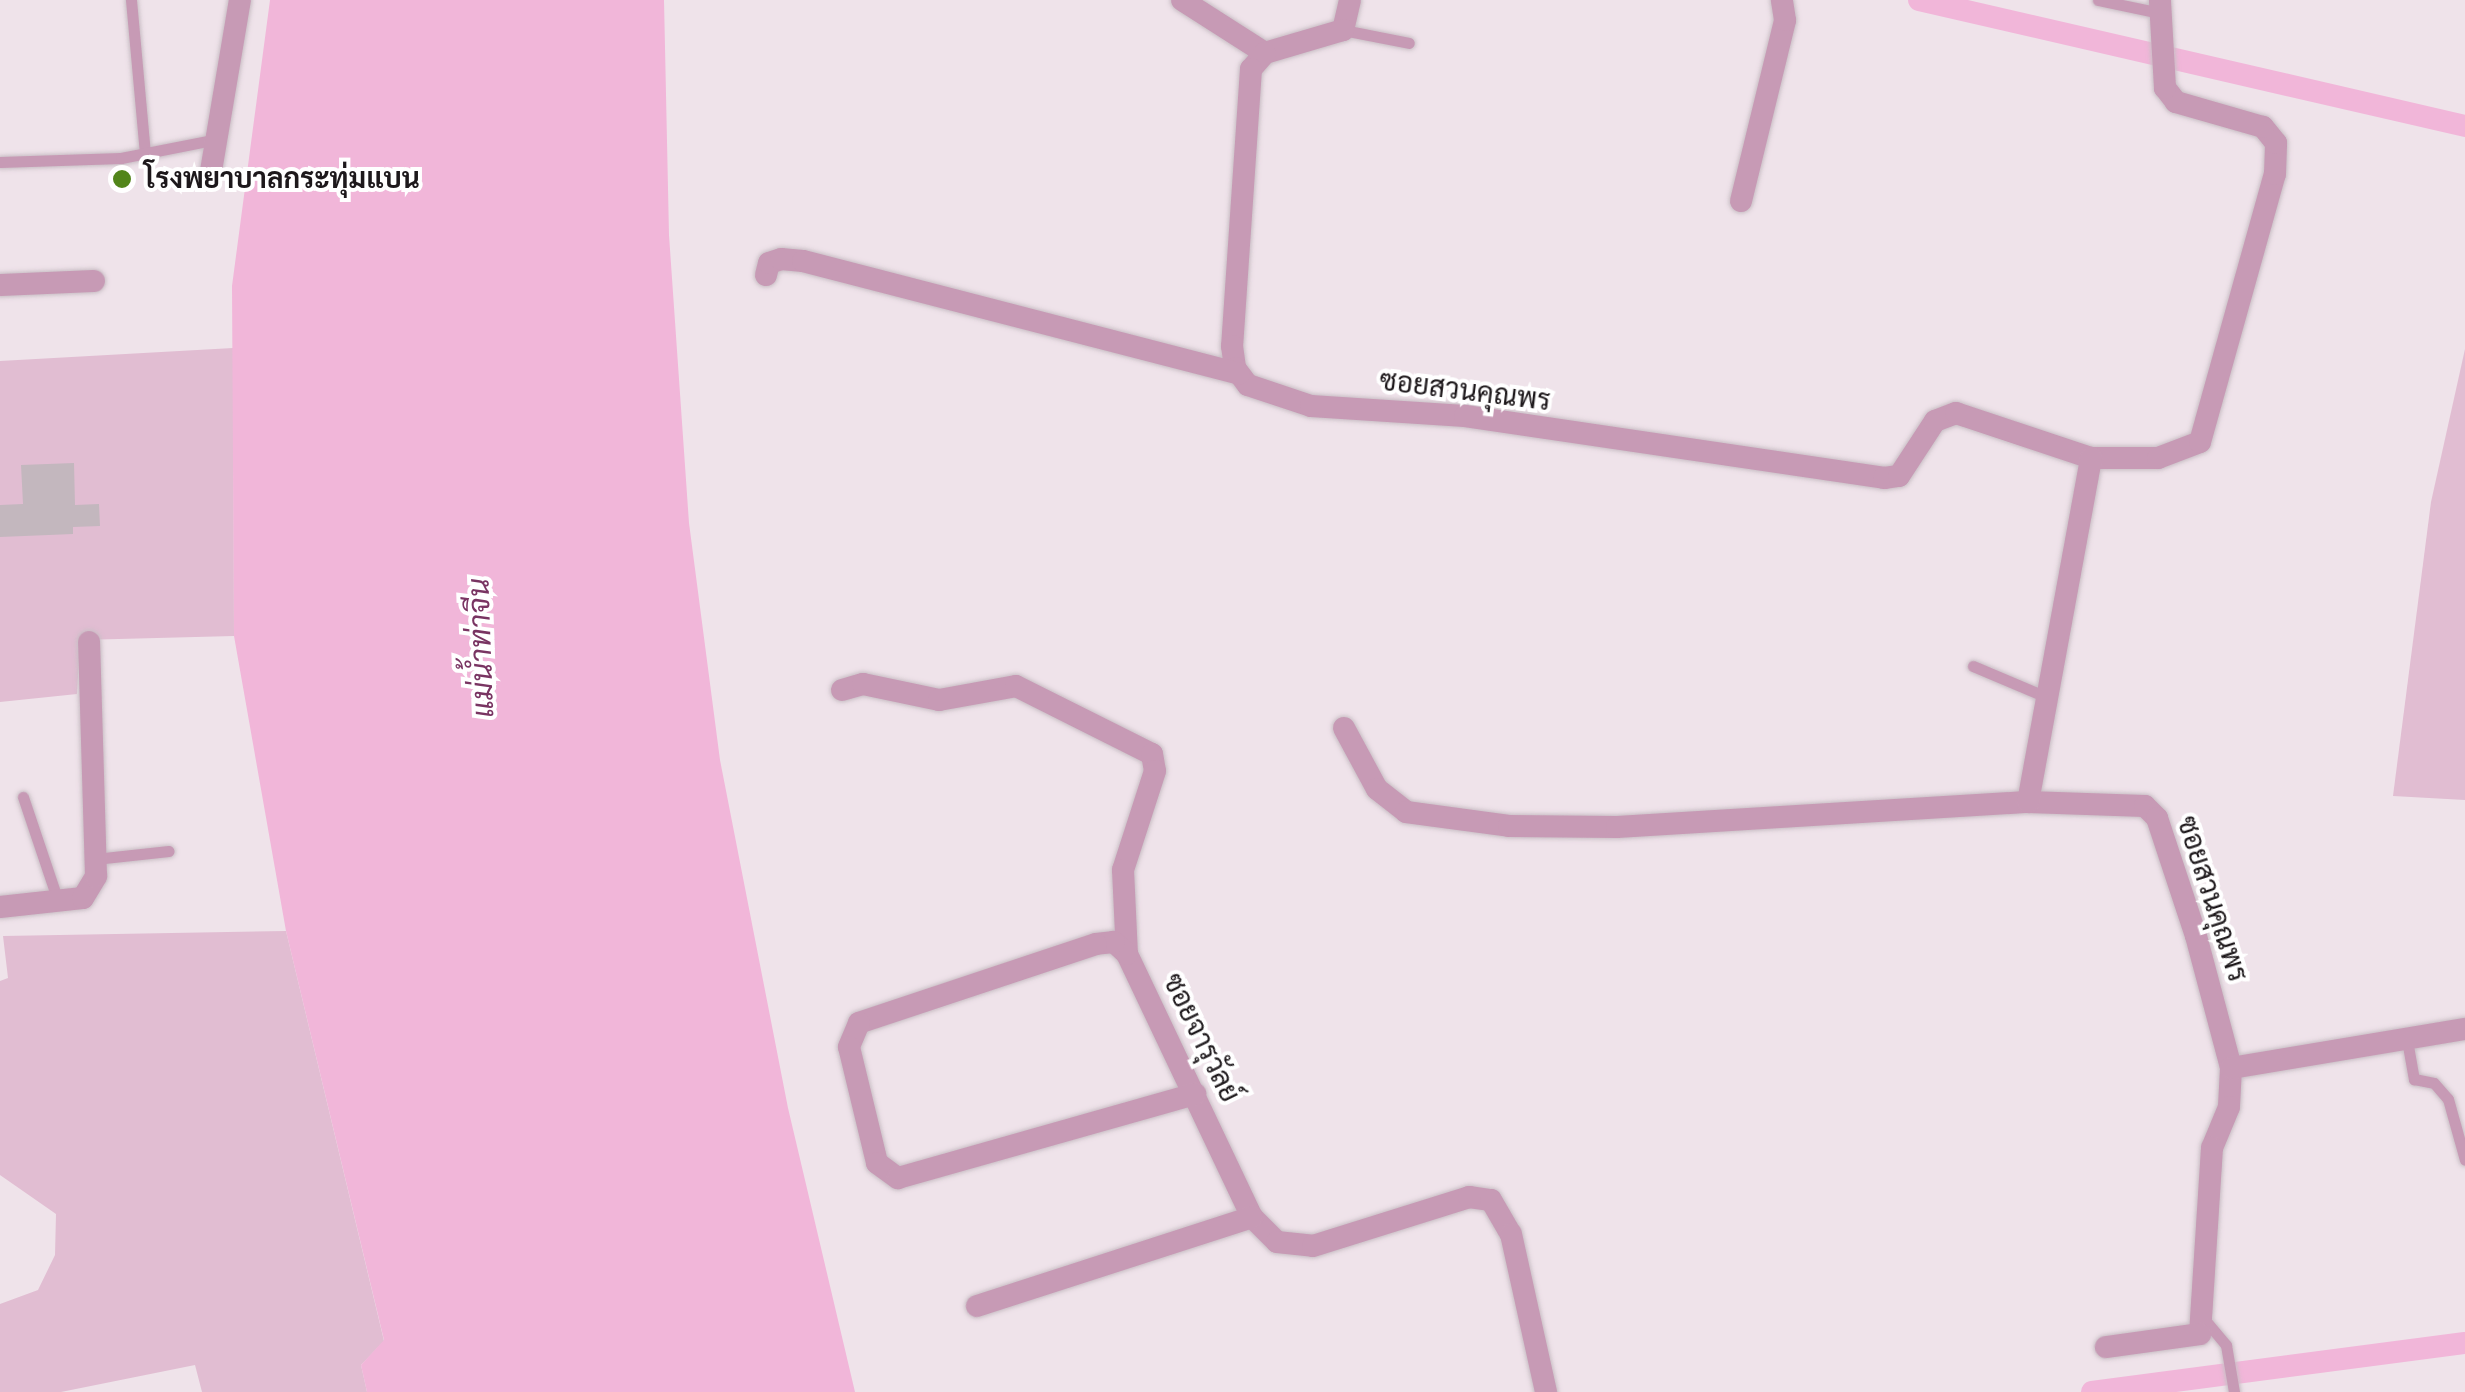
<!DOCTYPE html>
<html>
<head>
<meta charset="utf-8">
<style>
  body { margin:0 }
  #map { position:relative; width:2465px; height:1392px; overflow:hidden; background:#efe3ea; font-family:Signika,Sarabun,sans-serif }
  div>[style] { position:absolute }
  [style*='--x'] { left:calc(var(--x)*1px); top:calc(var(--y)*1px); width:calc(var(--w)*1px); rotate:calc(var(--a)*1deg) }
  .green>* { inset:0; background:#e1bdd2 }
  .water>* { inset:0; background:#f1b6d9 }
  .canal>* { height:22px; margin:-11px; padding:0 11px; transform-origin:11px; border-radius:11px; background:#f1b6d9 }
  .building>* { inset:0; background:#c3b7be }
  .roads { filter:drop-shadow(0 0 2px #c9bec5) drop-shadow(0 0 2px #c9bec5) }
  .service>* { height:11px; margin:-5.5px; padding:0 5.5px; transform-origin:5.5px; border-radius:5.5px; background:#c79ab5 }
  .minor>* { height:22px; margin:-11px; padding:0 11px; transform-origin:11px; border-radius:11px; background:#c79ab5 }
  .dots>* { width:28px; height:28px; translate:-50% -50%; box-sizing:border-box; border:5px solid #fff; border-radius:50% }
  span { translate:-50% -50%; white-space:nowrap; text-align:center; line-height:1.15; -webkit-text-stroke:8px #fff; paint-order:stroke }
  .poi-label { font-size:28px; color:#1d181b; font-weight:700 }
  .left { translate:0 -50%; text-align:left }
  .street-label { font-size:28px; color:#1d181b }
  .water-label { font-size:30px; color:#793462; font-style:italic }
</style>
</head>
<body>
<div id="map">
  <div class="green">
    <i style="clip-path:polygon(233px 348px,234px 636px,80px 640px,77px 694px,0 702px,0 361px)"></i>
    <i style="clip-path:polygon(2465px 349px,2465px 800px,2393px 796px,2431px 502px)"></i>
    <i style="clip-path:polygon(286px 931px,384px 1341px,361px 1365px,367px 1392px,202px 1392px,195px 1365px,61px 1392px,0 1392px,0 1304px,38px 1290px,55px 1255px,56px 1214px,0 1175px,0 981px,8px 978px,3px 936px)"></i>
  </div>
  <div class="water">
    <i style="clip-path:polygon(270px 0,664px 0,669px 235px,689px 523px,720px 760px,788px 1108px,855px 1392px,367px 1392px,361px 1365px,384px 1340px,286px 931px,234px 636px,232px 286px)"></i>
  </div>
  <div class="canal">
    <i style="--x:1919;--y:0;--w:560;--a:12.99"></i>
    <i style="--x:2092;--y:1392;--w:376;--a:-7.5"></i>
  </div>
  <div class="building">
    <i style="clip-path:polygon(74px 463px,75px 505px,99px 504px,100px 526px,73px 527px,73px 534px,0 537px,0 505px,23px 504px,21px 465px)"></i>
  </div>
  <div class="roads">
    <div class="service">
      <i style="--x:131;--y:0;--w:155;--a:84.8"></i>
      <i style="--x:2098;--y:0;--w:63;--a:11.8"></i>
      <i style="--x:1343;--y:30;--w:67;--a:11.1"></i>
      <i style="--x:0;--y:162;--w:121;--a:-1.9"></i>
      <i style="--x:121;--y:158;--w:99;--a:-11.1"></i>
      <i style="--x:1973;--y:666;--w:77;--a:22.9"></i>
      <i style="--x:23;--y:797;--w:110;--a:71.4"></i>
      <i style="--x:95;--y:859;--w:74;--a:-6.2"></i>
      <i style="--x:2407;--y:1040;--w:40;--a:80"></i>
      <i style="--x:2414;--y:1079;--w:20;--a:11"></i>
      <i style="--x:2434;--y:1083;--w:21;--a:49"></i>
      <i style="--x:2448;--y:1099;--w:63;--a:74.4"></i>
      <i style="--x:2205;--y:1320;--w:33;--a:50"></i>
      <i style="--x:2226;--y:1345;--w:48;--a:80.3"></i>
    </div>
    <div class="minor">
      <i style="--x:1182;--y:0;--w:98;--a:32.6"></i>
      <i style="--x:1350;--y:0;--w:31;--a:103"></i>
      <i style="--x:1343;--y:30;--w:81;--a:163.6"></i>
      <i style="--x:1265;--y:53;--w:21;--a:131"></i>
      <i style="--x:1251;--y:69;--w:278;--a:93.9"></i>
      <i style="--x:1232;--y:346;--w:22;--a:82"></i>
      <i style="--x:1235;--y:368;--w:21;--a:53"></i>
      <i style="--x:1248;--y:385;--w:66;--a:18.4"></i>
      <i style="--x:1311;--y:406;--w:154;--a:3.7"></i>
      <i style="--x:1465;--y:416;--w:424;--a:8.4"></i>
      <i style="--x:1884;--y:478;--w:15;--a:-8"></i>
      <i style="--x:1899;--y:476;--w:66;--a:-56.8"></i>
      <i style="--x:1935;--y:421;--w:22;--a:-21"></i>
      <i style="--x:1956;--y:413;--w:142;--a:18.4"></i>
      <i style="--x:2091;--y:458;--w:67;--a:0"></i>
      <i style="--x:2158;--y:458;--w:45;--a:-20.9"></i>
      <i style="--x:2200;--y:442;--w:278;--a:-74.4"></i>
      <i style="--x:2275;--y:174;--w:31;--a:-88"></i>
      <i style="--x:2276;--y:143;--w:21;--a:-129"></i>
      <i style="--x:2263;--y:127;--w:91;--a:-164"></i>
      <i style="--x:2176;--y:102;--w:18;--a:-128"></i>
      <i style="--x:2165;--y:88;--w:88;--a:-93.3"></i>
      <i style="--x:211;--y:171;--w:173;--a:-80.4"></i>
      <i style="--x:1741;--y:201;--w:186;--a:-76.3"></i>
      <i style="--x:1785;--y:20;--w:20;--a:-99"></i>
      <i style="--x:766;--y:275;--w:12;--a:-76"></i>
      <i style="--x:769;--y:263;--w:13;--a:-18"></i>
      <i style="--x:781;--y:259;--w:22;--a:5"></i>
      <i style="--x:803;--y:261;--w:450;--a:14.5"></i>
      <i style="--x:0;--y:285;--w:94;--a:-2.4"></i>
      <i style="--x:842;--y:690;--w:22;--a:-16"></i>
      <i style="--x:863;--y:684;--w:78;--a:11.9"></i>
      <i style="--x:939;--y:700;--w:78;--a:-10.3"></i>
      <i style="--x:1016;--y:686;--w:152;--a:26.6"></i>
      <i style="--x:1152;--y:754;--w:17;--a:80"></i>
      <i style="--x:1155;--y:771;--w:104;--a:107.9"></i>
      <i style="--x:1123;--y:870;--w:84;--a:87.3"></i>
      <i style="--x:1127;--y:954;--w:291;--a:64.6"></i>
      <i style="--x:1252;--y:1217;--w:35;--a:45"></i>
      <i style="--x:1277;--y:1242;--w:36;--a:6"></i>
      <i style="--x:1313;--y:1246;--w:164;--a:-17.4"></i>
      <i style="--x:1469;--y:1197;--w:22;--a:8"></i>
      <i style="--x:1491;--y:1200;--w:39;--a:60"></i>
      <i style="--x:1511;--y:1234;--w:162;--a:77.5"></i>
      <i style="--x:1344;--y:728;--w:69;--a:61.6"></i>
      <i style="--x:1377;--y:789;--w:37;--a:38"></i>
      <i style="--x:1406;--y:812;--w:104;--a:7.7"></i>
      <i style="--x:1509;--y:826;--w:108;--a:0.5"></i>
      <i style="--x:1617;--y:827;--w:412;--a:-3.5"></i>
      <i style="--x:2028;--y:802;--w:117;--a:2"></i>
      <i style="--x:2145;--y:806;--w:17;--a:45"></i>
      <i style="--x:2157;--y:818;--w:124;--a:71.7"></i>
      <i style="--x:2196;--y:936;--w:137;--a:75.1"></i>
      <i style="--x:2231;--y:1068;--w:39;--a:93"></i>
      <i style="--x:2229;--y:1107;--w:44;--a:112.5"></i>
      <i style="--x:2212;--y:1148;--w:186;--a:93.7"></i>
      <i style="--x:2200;--y:1334;--w:95;--a:172.1"></i>
      <i style="--x:2028;--y:802;--w:350;--a:-79.6"></i>
      <i style="--x:0;--y:907;--w:83;--a:-6.2"></i>
      <i style="--x:83;--y:898;--w:26;--a:-59"></i>
      <i style="--x:96;--y:876;--w:234;--a:-91.7"></i>
      <i style="--x:1127;--y:954;--w:18;--a:-137"></i>
      <i style="--x:1114;--y:942;--w:18;--a:174"></i>
      <i style="--x:1096;--y:944;--w:250;--a:161.6"></i>
      <i style="--x:859;--y:1023;--w:26;--a:113"></i>
      <i style="--x:849;--y:1047;--w:119;--a:76.4"></i>
      <i style="--x:877;--y:1163;--w:26;--a:36"></i>
      <i style="--x:898;--y:1178;--w:309;--a:-15.8"></i>
      <i style="--x:2231;--y:1068;--w:237;--a:-9.5"></i>
      <i style="--x:977;--y:1306;--w:289;--a:-17.9"></i>
    </div>
  </div>
  <div class="dots">
    <i style="left:122px;top:179px;background:#52851a"></i>
  </div>
  <div class="poi-label">
    <span class="left" style="left:144px;top:179px">โรงพยาบาลกระทุ่มแบน</span>
  </div>
  <div class="street-label">
    <span style="left:1465px;top:391px;rotate:7deg">ซอยสวนคุณพร</span>
    <span style="left:2212px;top:899px;rotate:72deg">ซอยสวนคุณพร</span>
    <span style="left:1201px;top:1038px;rotate:64deg">ซอยจารุวัลย์</span>
  </div>
  <div class="water-label">
    <span style="left:482px;top:648px;rotate:-92deg">แม่น้ำท่าจีน</span>
  </div>
</div>
</body>
</html>
